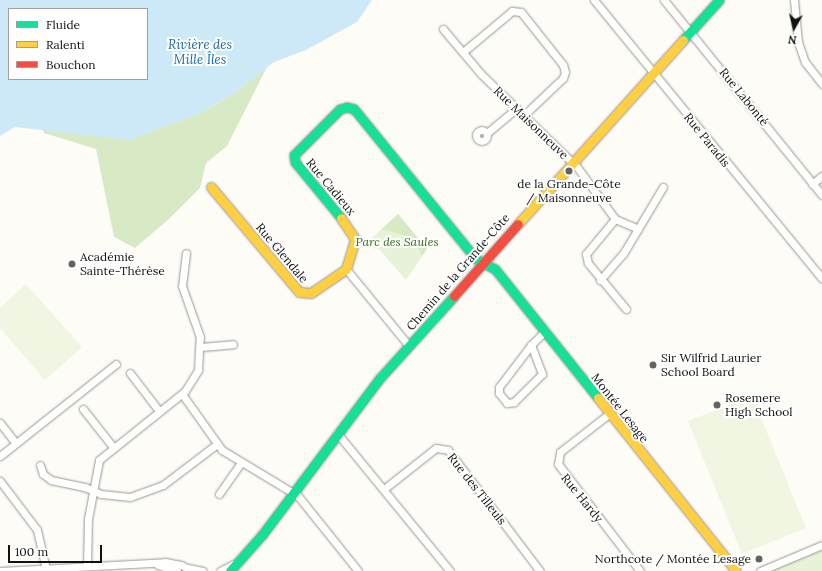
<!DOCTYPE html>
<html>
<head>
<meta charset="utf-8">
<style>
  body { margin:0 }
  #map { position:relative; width:822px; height:571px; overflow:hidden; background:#fdfcf7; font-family:Lora,serif }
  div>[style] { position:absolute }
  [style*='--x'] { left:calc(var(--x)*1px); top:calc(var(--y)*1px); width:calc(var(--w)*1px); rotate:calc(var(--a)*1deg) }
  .green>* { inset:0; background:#e7f3d7 }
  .forest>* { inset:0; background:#d8eac5 }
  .pitch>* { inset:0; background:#f0f6e1 }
  .water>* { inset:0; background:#cde8f7 }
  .roads { filter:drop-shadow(0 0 1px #979795) drop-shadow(0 0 1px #979795) }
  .street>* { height:7px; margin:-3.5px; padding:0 3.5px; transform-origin:3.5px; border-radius:3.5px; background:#fffffe }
  .street>.ring { margin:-3.5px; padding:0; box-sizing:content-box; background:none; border:7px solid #fffffe; border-radius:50% }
  .fast>* { height:9px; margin:-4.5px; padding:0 4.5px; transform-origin:4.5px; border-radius:4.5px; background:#16e098 }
  .slow>* { height:9px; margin:-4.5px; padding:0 4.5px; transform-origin:4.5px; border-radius:4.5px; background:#ffcf43 }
  .jam>* { height:9px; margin:-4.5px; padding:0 4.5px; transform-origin:4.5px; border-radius:4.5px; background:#f24e42 }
  .dots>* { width:11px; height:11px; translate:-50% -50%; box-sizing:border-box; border:2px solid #fff; border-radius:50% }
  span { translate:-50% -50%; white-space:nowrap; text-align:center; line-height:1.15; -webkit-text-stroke:4px #fff; paint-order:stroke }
  .street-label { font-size:12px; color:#111 }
  .poi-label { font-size:12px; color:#111 }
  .left { translate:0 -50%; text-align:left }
  .right { translate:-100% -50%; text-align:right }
  .park-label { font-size:12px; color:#2f6b1f; font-style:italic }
  .water-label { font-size:13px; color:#1768a6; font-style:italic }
  .legend { position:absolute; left:8px; top:8px; width:140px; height:72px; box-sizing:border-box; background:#fff; border:1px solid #a0a0a0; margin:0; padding:5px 7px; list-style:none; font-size:12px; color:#111 }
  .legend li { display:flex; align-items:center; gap:8px; height:20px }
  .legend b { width:20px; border:1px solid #a0a0a0 }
  .north { position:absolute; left:774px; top:8px; width:40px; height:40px; -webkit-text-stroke:3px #fff; paint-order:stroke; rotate:188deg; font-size:11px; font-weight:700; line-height:16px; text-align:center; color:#111 }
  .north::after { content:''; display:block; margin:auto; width:14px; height:18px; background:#111; clip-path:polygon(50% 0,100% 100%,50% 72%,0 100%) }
  .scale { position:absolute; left:8px; top:545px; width:94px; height:18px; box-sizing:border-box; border:2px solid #111; border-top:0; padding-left:5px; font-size:12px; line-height:14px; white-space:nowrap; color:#111; -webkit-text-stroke:3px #fff; paint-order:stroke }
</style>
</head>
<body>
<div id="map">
  <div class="green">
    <i style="clip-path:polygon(398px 214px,427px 249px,406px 280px,379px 249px,356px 246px,357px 241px,367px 242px)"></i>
    <i style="clip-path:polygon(822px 545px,822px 571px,760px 571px)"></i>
  </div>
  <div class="forest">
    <i style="clip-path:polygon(267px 67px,227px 146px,206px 163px,200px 188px,169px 219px,135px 248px,114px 237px,96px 149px,44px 133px,42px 128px,129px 140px,200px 113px,233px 94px)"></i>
    <i style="clip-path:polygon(398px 214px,427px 249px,422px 256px,413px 238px,382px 229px)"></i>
  </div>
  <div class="pitch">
    <i style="clip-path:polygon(26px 284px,82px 347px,45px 380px,0 328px,0 308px)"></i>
    <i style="clip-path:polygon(752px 396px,806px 528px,742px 554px,688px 421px)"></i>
  </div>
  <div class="water">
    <i style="clip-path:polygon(evenodd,0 0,372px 0,357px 22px,306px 50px,274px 62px,233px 94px,200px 113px,129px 140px,15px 127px,0 136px,0 0,9px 9px,147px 9px,147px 79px,9px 79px,9px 9px)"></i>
  </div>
  <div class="roads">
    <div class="street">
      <i style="--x:594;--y:0;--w:360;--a:50.7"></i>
      <i style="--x:664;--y:0;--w:251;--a:51"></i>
      <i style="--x:794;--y:0;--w:42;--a:84.6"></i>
      <i style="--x:798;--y:42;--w:21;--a:71"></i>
      <i style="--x:805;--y:62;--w:28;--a:52"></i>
      <i style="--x:443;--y:29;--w:59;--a:49.8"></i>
      <i style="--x:481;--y:74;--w:134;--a:44.1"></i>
      <i style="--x:577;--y:167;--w:64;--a:53.8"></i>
      <i style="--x:463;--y:52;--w:64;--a:-39.9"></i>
      <i style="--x:512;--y:11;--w:9;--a:6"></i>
      <i style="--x:521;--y:12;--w:68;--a:51.6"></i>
      <i style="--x:563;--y:65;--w:7;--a:74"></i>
      <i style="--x:565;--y:72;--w:6;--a:108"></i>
      <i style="--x:563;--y:78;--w:55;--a:136.5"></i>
      <i class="ring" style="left:476.5px;top:130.5px;width:4px;height:4px"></i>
      <i style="--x:487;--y:133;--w:38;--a:-40"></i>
      <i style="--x:812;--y:184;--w:13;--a:-39"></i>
      <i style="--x:346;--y:269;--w:99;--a:50.7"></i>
      <i style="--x:600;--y:280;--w:35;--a:-49"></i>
      <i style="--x:623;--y:254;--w:78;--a:-59.2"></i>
      <i style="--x:626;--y:309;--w:60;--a:-129.6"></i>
      <i style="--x:588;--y:263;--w:9;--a:-103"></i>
      <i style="--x:586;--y:254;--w:45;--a:-50.4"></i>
      <i style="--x:615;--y:219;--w:25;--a:23"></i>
      <i style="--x:531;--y:345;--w:31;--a:69"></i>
      <i style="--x:542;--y:374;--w:40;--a:135"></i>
      <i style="--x:514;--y:402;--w:7;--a:172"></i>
      <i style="--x:507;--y:403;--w:13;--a:-129"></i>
      <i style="--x:499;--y:393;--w:6;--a:-90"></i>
      <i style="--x:499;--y:387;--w:53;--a:-52.7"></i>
      <i style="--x:531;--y:345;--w:20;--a:-45"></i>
      <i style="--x:201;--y:347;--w:32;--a:-5"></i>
      <i style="--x:130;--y:373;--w:48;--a:52.7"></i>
      <i style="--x:182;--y:394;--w:69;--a:54.5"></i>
      <i style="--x:222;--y:450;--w:89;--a:31.2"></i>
      <i style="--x:298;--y:496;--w:96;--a:51.3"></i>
      <i style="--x:83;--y:409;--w:48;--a:51.7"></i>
      <i style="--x:610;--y:413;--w:63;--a:142"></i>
      <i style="--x:560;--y:452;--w:12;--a:99"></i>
      <i style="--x:558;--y:464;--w:135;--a:52.5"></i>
      <i style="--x:0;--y:423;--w:24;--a:52"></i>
      <i style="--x:337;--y:433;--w:178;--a:50.7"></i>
      <i style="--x:0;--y:456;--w:148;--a:-38.4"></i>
      <i style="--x:40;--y:465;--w:9;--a:72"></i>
      <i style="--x:43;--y:474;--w:10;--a:37"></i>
      <i style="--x:51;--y:480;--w:35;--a:12"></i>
      <i style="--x:85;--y:487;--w:17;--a:24"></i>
      <i style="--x:101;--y:494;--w:29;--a:6"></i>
      <i style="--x:130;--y:497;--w:35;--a:-20"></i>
      <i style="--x:163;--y:485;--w:68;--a:-37.2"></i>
      <i style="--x:0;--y:481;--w:61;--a:52.9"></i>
      <i style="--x:37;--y:530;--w:40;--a:77"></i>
      <i style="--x:384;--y:489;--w:66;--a:-38.3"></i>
      <i style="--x:436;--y:448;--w:12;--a:9"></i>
      <i style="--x:448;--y:450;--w:152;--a:52.8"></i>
      <i style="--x:219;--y:494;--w:37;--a:-55"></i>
      <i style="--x:158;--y:565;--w:20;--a:18"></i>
      <i style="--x:87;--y:566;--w:47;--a:-88.8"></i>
      <i style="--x:88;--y:519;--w:60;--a:-79.4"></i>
      <i style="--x:99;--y:460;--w:110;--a:-38.7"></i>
      <i style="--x:185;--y:391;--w:25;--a:-58"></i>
      <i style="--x:198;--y:370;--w:33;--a:-87"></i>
      <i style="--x:200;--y:337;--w:54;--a:-109.4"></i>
      <i style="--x:182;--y:286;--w:33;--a:-83"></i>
      <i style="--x:188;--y:568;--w:15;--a:11"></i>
      <i style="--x:1;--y:571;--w:164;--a:-3.1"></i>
      <i style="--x:165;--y:562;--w:16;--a:11"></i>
      <i style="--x:181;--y:565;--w:13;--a:27"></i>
      <i style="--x:220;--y:571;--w:16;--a:-27"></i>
      <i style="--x:760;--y:571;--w:67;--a:-22.8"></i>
    </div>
    <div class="fast">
      <i style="--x:683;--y:40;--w:54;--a:-48"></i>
      <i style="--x:341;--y:218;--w:72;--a:-129.4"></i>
      <i style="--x:295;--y:162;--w:7;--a:-98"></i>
      <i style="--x:294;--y:155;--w:65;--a:-45"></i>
      <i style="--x:340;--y:109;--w:7;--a:-16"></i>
      <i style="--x:347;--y:107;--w:7;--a:16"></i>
      <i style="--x:354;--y:109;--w:193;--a:50.9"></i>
      <i style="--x:476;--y:259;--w:21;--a:28"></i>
      <i style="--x:495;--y:269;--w:165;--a:51.4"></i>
      <i style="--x:230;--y:571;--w:48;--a:-48.4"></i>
      <i style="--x:262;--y:535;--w:196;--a:-53.1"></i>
      <i style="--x:380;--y:378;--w:110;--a:-47.9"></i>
    </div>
    <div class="slow">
      <i style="--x:211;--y:187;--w:137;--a:50"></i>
      <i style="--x:299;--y:292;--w:12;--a:5"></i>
      <i style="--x:311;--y:293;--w:42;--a:-34.4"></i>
      <i style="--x:346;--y:269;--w:31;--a:-73"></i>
      <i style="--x:355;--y:239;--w:25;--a:-124"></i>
      <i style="--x:518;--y:224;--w:247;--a:-48.1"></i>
      <i style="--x:598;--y:398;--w:221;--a:51.4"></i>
    </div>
    <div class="jam">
      <i style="--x:454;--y:296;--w:96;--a:-48.4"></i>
    </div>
  </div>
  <div class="dots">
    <i style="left:569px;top:171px;background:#646362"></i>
    <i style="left:72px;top:264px;background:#646362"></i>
    <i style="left:653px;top:365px;background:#646362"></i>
    <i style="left:717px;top:405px;background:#646362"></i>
    <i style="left:759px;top:559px;background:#646362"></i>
  </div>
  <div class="street-label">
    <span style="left:744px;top:97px;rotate:51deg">Rue Labonté</span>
    <span style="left:531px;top:123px;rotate:44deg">Rue Maisonneuve</span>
    <span style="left:707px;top:140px;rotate:51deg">Rue Paradis</span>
    <span style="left:331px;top:187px;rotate:50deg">Rue Cadieux</span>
    <span style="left:282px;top:253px;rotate:50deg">Rue Glendale</span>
    <span style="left:458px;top:272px;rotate:-49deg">Chemin de la Grande-Côte</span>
    <span style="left:620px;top:408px;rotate:52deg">Montée Lesage</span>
    <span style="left:477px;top:489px;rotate:52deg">Rue des Tilleuls</span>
    <span style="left:582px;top:498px;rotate:51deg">Rue Hardy</span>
  </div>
  <div class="poi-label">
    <span style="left:569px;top:191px">de la Grande-Côte<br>/ Maisonneuve</span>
    <span class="left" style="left:80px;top:264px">Académie<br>Sainte-Thérèse</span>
    <span class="left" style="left:661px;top:365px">Sir Wilfrid Laurier<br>School Board</span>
    <span class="left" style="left:725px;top:405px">Rosemere<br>High School</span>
    <span class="right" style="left:751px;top:559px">Northcote / Montée Lesage</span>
  </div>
  <div class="park-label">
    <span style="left:397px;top:242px">Parc des Saules</span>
  </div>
  <div class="water-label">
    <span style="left:200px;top:53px">Rivière des<br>Mille Îles</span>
  </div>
  <ul class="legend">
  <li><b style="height:5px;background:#16e098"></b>Fluide</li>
  <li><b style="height:5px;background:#ffcf43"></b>Ralenti</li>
  <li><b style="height:5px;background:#f24e42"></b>Bouchon</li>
  </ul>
  <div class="north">N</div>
  <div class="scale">100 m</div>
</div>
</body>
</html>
